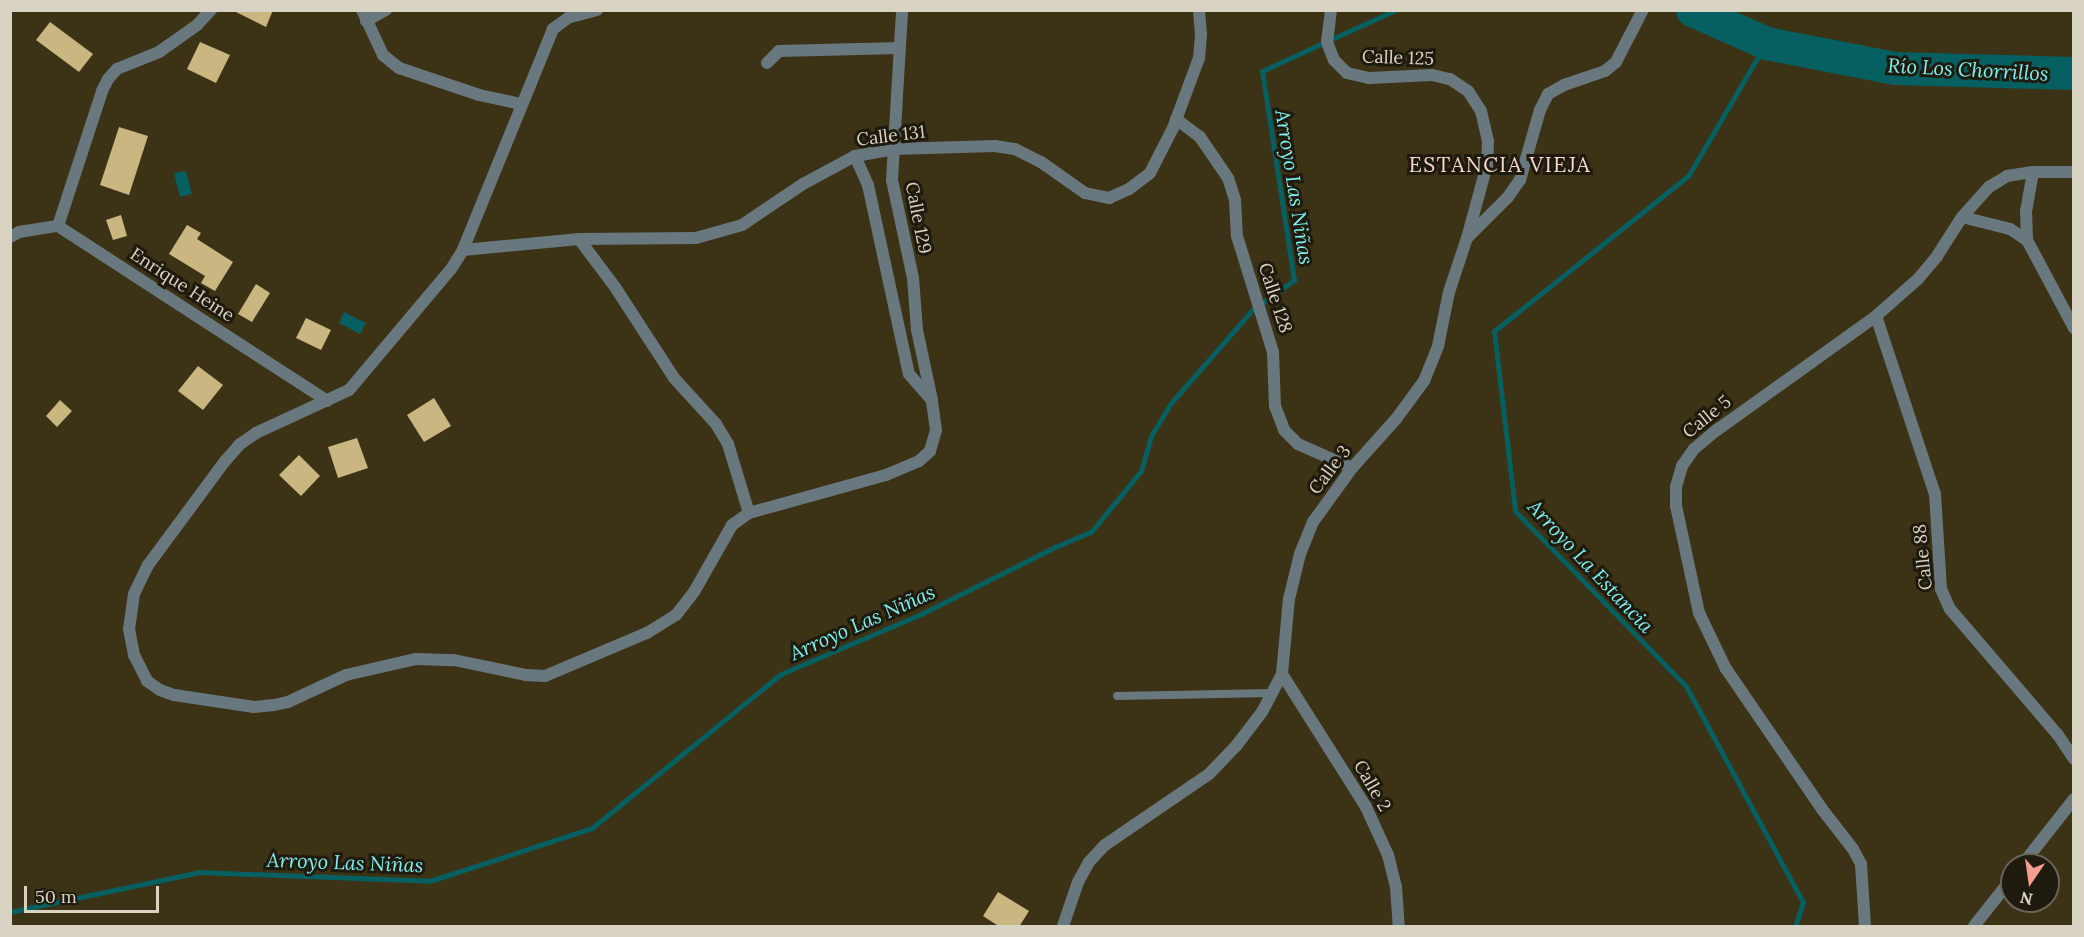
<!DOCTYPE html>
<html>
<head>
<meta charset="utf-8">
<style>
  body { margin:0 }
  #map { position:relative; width:2084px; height:937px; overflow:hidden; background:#3c3216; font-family:Lora,serif }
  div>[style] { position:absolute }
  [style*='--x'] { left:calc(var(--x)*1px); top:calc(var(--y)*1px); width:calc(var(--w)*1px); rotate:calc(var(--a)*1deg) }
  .water>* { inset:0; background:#065f60 }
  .stream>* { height:5px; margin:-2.5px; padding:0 2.5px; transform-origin:2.5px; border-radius:2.5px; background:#065f60 }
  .river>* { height:33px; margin:-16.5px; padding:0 16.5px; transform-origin:16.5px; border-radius:16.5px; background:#065f60 }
  .building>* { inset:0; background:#cab681 }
  .service>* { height:8px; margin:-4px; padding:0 4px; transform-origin:4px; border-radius:4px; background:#69787e }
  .minor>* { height:12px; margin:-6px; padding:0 6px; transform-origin:6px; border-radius:6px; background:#69787e }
  .tertiary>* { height:12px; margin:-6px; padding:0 6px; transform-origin:6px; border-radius:6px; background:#69787e }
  span { translate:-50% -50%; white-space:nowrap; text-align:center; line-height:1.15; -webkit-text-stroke:6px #1f1a0e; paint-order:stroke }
  .street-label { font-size:18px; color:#d9d3c3 }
  .water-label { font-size:20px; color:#7defef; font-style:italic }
  .quarter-label { font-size:21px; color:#f9d6d1; letter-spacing:1.5px }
  .frame { position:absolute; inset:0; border:12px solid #d9d3c3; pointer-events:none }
  .north { position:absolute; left:2000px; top:853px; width:60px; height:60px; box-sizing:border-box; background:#1f1a0e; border:2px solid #696456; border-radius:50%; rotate:193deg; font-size:16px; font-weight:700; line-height:24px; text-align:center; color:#d9d3c3 }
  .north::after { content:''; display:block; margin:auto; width:21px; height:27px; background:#f59c91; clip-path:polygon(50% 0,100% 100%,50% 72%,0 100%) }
  .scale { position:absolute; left:24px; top:886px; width:135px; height:27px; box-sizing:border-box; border:3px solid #d9d3c3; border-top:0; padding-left:8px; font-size:18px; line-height:21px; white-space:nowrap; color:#d9d3c3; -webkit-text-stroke:4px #1f1a0e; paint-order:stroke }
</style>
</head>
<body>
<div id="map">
  <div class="water">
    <i style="clip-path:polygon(186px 171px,192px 194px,180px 197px,174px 173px)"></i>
    <i style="clip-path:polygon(344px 312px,366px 323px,360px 334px,339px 323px)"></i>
  </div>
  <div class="stream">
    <i style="--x:1766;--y:43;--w:153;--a:120.3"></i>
    <i style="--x:1689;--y:175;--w:250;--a:141.3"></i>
    <i style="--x:1494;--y:331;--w:181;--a:83.3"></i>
    <i style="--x:1515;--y:511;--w:245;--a:45.7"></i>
    <i style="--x:1686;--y:686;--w:246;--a:61.6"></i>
    <i style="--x:1803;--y:902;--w:25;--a:108"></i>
    <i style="--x:10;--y:912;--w:193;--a:-11.9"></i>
    <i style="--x:199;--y:872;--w:231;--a:2.2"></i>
    <i style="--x:430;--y:881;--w:170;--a:-18.1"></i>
    <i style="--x:592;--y:828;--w:244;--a:-39.2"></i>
    <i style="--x:781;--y:674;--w:155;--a:-23.2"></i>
    <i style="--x:923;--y:613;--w:148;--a:-26.6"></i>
    <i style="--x:1055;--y:547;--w:39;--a:-23"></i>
    <i style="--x:1091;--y:532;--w:79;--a:-50.7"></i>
    <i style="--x:1141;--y:471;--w:36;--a:-74"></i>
    <i style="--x:1151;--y:436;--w:39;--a:-59"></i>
    <i style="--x:1171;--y:403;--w:123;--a:-48.9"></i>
    <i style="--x:1252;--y:310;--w:52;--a:-35.5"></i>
    <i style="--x:1294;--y:280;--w:211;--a:-98.7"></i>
    <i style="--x:1262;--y:71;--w:146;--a:-24.6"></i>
  </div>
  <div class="river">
    <i style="--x:1692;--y:10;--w:81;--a:24"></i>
    <i style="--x:1766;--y:43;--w:131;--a:11"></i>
    <i style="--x:1895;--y:68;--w:179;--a:1.6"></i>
  </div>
  <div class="building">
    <i style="clip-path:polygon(232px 10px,273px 10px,266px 27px)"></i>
    <i style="clip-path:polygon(50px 22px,93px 54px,79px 72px,36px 40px)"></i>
    <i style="clip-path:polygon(200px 42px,230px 55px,216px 83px,187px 69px)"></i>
    <i style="clip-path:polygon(119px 127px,148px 136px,129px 195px,100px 185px)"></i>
    <i style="clip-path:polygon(121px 215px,127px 236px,113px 240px,106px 220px)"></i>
    <i style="clip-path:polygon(187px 225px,201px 233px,197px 239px,233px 262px,215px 291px,201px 283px,205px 276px,169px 254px)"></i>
    <i style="clip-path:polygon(256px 284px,270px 293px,252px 322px,238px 314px)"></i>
    <i style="clip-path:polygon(306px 318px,331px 330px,321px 350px,296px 338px)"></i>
    <i style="clip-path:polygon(198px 366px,223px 385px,203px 410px,178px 391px)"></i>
    <i style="clip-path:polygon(434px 398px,451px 426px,424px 442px,407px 415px)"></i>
    <i style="clip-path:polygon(60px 400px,72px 411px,57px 427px,46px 416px)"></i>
    <i style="clip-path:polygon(357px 438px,368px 468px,338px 478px,328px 447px)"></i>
    <i style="clip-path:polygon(299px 455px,320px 476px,301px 496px,279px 475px)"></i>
    <i style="clip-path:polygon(998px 892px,1029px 911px,1019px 927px,1000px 927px,983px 916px)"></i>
  </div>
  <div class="service">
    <i style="--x:1117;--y:696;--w:155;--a:-1.1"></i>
  </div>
  <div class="minor">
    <i style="--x:362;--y:10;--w:50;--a:65"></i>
    <i style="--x:383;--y:55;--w:21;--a:39"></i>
    <i style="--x:399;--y:68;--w:84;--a:18.6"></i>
    <i style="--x:479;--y:95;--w:43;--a:12.1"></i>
    <i style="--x:597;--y:10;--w:30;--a:165"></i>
    <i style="--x:568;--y:18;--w:19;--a:144"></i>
    <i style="--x:553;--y:29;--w:239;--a:112.2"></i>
    <i style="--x:463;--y:250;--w:22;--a:122"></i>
    <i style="--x:451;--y:269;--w:158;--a:130.1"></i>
    <i style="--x:349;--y:390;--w:102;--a:155.2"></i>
    <i style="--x:256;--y:433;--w:19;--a:145"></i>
    <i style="--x:240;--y:444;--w:23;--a:131"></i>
    <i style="--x:225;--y:461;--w:129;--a:126.5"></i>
    <i style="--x:148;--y:565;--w:32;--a:116"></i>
    <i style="--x:134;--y:594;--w:35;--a:98"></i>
    <i style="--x:129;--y:629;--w:26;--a:79"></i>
    <i style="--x:134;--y:655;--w:29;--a:63"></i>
    <i style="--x:147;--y:681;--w:16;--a:35"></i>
    <i style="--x:160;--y:690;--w:15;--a:20"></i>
    <i style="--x:174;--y:695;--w:81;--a:8.5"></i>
    <i style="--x:254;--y:707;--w:20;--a:-6"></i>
    <i style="--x:274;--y:705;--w:14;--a:-12"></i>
    <i style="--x:288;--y:702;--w:64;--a:-25"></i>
    <i style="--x:346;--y:675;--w:72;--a:-12.9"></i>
    <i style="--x:416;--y:659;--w:38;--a:2"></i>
    <i style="--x:454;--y:660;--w:74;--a:11.8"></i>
    <i style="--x:526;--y:675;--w:19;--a:3"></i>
    <i style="--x:545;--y:676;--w:111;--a:-22.9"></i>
    <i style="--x:647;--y:633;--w:34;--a:-32"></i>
    <i style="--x:676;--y:615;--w:29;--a:-52"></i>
    <i style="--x:694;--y:592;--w:77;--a:-60.4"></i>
    <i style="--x:732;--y:525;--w:21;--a:-35"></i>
    <i style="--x:749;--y:513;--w:142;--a:-15.5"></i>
    <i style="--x:886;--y:475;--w:36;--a:-23"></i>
    <i style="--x:919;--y:461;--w:15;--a:-42"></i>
    <i style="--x:930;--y:451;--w:22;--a:-74"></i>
    <i style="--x:936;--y:430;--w:30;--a:-98"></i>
    <i style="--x:932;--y:400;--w:72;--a:-102.1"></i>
    <i style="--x:917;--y:330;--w:52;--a:-94.4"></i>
    <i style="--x:913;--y:278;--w:100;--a:-102.1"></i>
    <i style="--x:892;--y:180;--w:170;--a:-86.6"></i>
    <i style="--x:1331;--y:10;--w:32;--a:97"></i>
    <i style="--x:1327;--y:42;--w:19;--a:69"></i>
    <i style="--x:1334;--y:60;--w:18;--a:45"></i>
    <i style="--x:1347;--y:73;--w:23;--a:13"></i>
    <i style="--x:1369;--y:78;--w:63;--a:-2.7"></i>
    <i style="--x:1432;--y:75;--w:18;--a:13"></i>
    <i style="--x:1450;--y:79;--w:22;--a:34"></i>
    <i style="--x:1468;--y:91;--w:24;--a:57"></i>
    <i style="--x:1481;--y:111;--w:31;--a:77"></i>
    <i style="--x:1488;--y:141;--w:24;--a:92"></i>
    <i style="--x:1487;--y:165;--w:76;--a:105.3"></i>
    <i style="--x:366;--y:21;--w:23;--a:-29"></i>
    <i style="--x:1630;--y:35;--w:28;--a:-63"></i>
    <i style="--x:767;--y:63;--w:17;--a:-45"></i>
    <i style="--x:779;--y:51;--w:120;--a:-1.4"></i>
    <i style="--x:1176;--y:119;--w:30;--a:37"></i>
    <i style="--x:1200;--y:137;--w:50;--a:55.7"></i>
    <i style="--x:1228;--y:178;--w:23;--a:72"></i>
    <i style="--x:1235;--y:200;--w:36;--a:87"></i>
    <i style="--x:1237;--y:236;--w:121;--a:72.8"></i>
    <i style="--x:1273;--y:352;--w:54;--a:87.9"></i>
    <i style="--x:1275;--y:406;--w:26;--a:69"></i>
    <i style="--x:1284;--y:430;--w:20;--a:45"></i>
    <i style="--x:1298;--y:444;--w:59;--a:24"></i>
    <i style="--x:855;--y:156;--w:32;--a:66"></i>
    <i style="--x:868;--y:185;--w:193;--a:77.8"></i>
    <i style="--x:909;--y:374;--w:33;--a:49"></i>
    <i style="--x:2033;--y:172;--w:39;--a:100"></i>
    <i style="--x:2026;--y:210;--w:30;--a:88"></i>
    <i style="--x:2027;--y:240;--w:100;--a:61.9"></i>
    <i style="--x:1962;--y:217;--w:49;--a:14"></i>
    <i style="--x:2010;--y:229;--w:20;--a:33"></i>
    <i style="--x:58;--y:226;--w:142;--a:-71.9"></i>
    <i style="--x:102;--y:91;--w:13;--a:-63"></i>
    <i style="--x:108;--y:79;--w:13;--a:-48"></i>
    <i style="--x:117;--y:69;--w:45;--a:-22"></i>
    <i style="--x:159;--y:52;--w:47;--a:-35.4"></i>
    <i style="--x:197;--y:25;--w:21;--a:-47"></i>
    <i style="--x:10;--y:237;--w:10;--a:-29"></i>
    <i style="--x:19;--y:232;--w:39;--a:-9"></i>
    <i style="--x:58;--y:226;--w:321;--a:33"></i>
    <i style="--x:579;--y:239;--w:60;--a:53.1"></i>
    <i style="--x:615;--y:287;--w:108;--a:57"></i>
    <i style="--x:674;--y:378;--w:62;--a:47.6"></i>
    <i style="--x:716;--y:424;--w:23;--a:59"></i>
    <i style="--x:728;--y:444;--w:72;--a:73.1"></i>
    <i style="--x:463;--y:250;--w:117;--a:-5.4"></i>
    <i style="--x:579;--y:239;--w:117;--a:-0.5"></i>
    <i style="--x:696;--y:238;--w:48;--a:-15.8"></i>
    <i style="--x:742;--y:225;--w:73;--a:-33.9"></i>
    <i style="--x:803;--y:184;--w:59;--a:-28.3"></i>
    <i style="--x:855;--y:156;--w:39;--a:-10"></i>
    <i style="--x:893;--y:149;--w:102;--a:-1.7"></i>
    <i style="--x:995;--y:146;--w:20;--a:9"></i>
    <i style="--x:1015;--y:149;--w:29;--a:27"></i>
    <i style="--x:1041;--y:162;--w:54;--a:35.2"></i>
    <i style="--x:1085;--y:193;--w:25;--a:12"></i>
    <i style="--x:1109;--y:198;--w:22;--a:-24"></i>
    <i style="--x:1129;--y:189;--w:26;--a:-37"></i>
    <i style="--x:1150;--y:173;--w:51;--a:-62.9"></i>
    <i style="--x:1173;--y:128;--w:75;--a:-69.6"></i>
    <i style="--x:1199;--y:58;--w:24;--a:-85"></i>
    <i style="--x:1201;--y:34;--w:24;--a:-95"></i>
    <i style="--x:1876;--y:316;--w:188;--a:71.7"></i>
    <i style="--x:1935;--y:494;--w:95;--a:86.4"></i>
    <i style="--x:1941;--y:589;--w:22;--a:66"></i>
    <i style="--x:1950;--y:609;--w:166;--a:49.4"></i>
    <i style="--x:2058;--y:735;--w:29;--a:56"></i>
    <i style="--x:1282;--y:674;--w:157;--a:57.7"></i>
    <i style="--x:1366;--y:807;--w:53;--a:65.4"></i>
    <i style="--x:1388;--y:855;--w:33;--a:76"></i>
    <i style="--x:1396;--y:887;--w:39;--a:86"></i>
    <i style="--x:2022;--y:865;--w:84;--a:-51.8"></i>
    <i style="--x:1865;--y:926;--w:62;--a:-93.7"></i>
    <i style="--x:1861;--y:864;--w:17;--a:-118"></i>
    <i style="--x:1853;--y:849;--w:51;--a:-127.8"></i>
    <i style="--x:1822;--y:809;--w:170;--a:-124.4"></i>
    <i style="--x:1726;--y:669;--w:62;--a:-115.7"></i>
    <i style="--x:1699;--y:613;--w:109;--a:-102.1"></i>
    <i style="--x:1676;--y:506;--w:19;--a:-90"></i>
    <i style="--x:1676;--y:487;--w:22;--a:-74"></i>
    <i style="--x:1682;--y:466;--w:21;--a:-55"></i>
    <i style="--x:1694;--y:449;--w:30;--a:-40"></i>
    <i style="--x:1717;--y:430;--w:196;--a:-35.6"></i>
    <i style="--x:1876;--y:316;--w:56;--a:-41.4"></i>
    <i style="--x:1918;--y:279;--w:30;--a:-50"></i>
    <i style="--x:1937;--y:256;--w:46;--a:-57.3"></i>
    <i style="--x:1962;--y:217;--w:40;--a:-48"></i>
    <i style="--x:1989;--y:187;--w:21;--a:-31"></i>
    <i style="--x:2007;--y:176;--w:26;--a:-9"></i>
    <i style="--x:2033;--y:172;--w:41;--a:0"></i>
    <i style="--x:1974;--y:926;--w:61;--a:-51.6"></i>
  </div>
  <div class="tertiary">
    <i style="--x:1063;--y:926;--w:46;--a:-71.2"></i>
    <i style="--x:1078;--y:882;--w:23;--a:-61"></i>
    <i style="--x:1089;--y:862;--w:23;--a:-47"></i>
    <i style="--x:1105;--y:845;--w:126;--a:-34.3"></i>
    <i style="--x:1209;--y:774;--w:39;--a:-46"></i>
    <i style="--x:1236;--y:746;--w:43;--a:-52.6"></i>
    <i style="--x:1262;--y:712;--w:43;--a:-62.2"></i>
    <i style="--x:1282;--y:674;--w:75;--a:-84.7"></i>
    <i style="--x:1289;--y:599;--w:46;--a:-76.3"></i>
    <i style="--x:1300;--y:554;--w:35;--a:-68"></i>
    <i style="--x:1313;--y:522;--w:67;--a:-54.2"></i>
    <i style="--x:1352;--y:468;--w:66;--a:-48.1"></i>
    <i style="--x:1396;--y:419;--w:47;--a:-53.6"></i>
    <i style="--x:1424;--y:381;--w:38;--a:-68"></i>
    <i style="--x:1438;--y:346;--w:55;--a:-78.5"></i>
    <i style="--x:1449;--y:292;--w:57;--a:-71.6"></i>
    <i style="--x:1467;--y:238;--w:58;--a:-45"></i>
    <i style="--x:1508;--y:197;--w:21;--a:-55"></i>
    <i style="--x:1520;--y:180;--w:73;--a:-74.1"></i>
    <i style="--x:1540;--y:110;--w:18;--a:-63"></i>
    <i style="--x:1548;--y:94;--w:18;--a:-29"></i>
    <i style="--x:1564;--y:85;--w:43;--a:-18.9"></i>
    <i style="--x:1605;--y:71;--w:14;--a:-39"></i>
    <i style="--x:1616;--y:62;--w:30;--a:-63"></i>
  </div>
  <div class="street-label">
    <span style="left:1398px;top:58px;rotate:2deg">Calle 125</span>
    <span style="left:891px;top:136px;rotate:-7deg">Calle 131</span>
    <span style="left:918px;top:218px;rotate:79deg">Calle 129</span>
    <span style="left:182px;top:285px;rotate:33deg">Enrique Heine</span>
    <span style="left:1275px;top:298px;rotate:72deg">Calle 128</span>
    <span style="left:1707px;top:417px;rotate:-39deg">Calle 5</span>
    <span style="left:1330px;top:470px;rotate:-53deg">Calle 3</span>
    <span style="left:1923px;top:557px;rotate:-96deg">Calle 88</span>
    <span style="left:1372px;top:786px;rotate:60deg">Calle 2</span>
  </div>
  <div class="water-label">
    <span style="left:1968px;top:69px;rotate:3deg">Río Los Chorrillos</span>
    <span style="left:1295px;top:187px;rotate:81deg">Arroyo Las Niñas</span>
    <span style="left:1591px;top:566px;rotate:47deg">Arroyo La Estancia</span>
    <span style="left:862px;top:622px;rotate:-24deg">Arroyo Las Niñas</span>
    <span style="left:345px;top:862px;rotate:2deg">Arroyo Las Niñas</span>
  </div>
  <div class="quarter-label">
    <span style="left:1500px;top:165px">ESTANCIA VIEJA</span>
  </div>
  <div class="frame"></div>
  <div class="north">N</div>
  <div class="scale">50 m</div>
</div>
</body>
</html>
